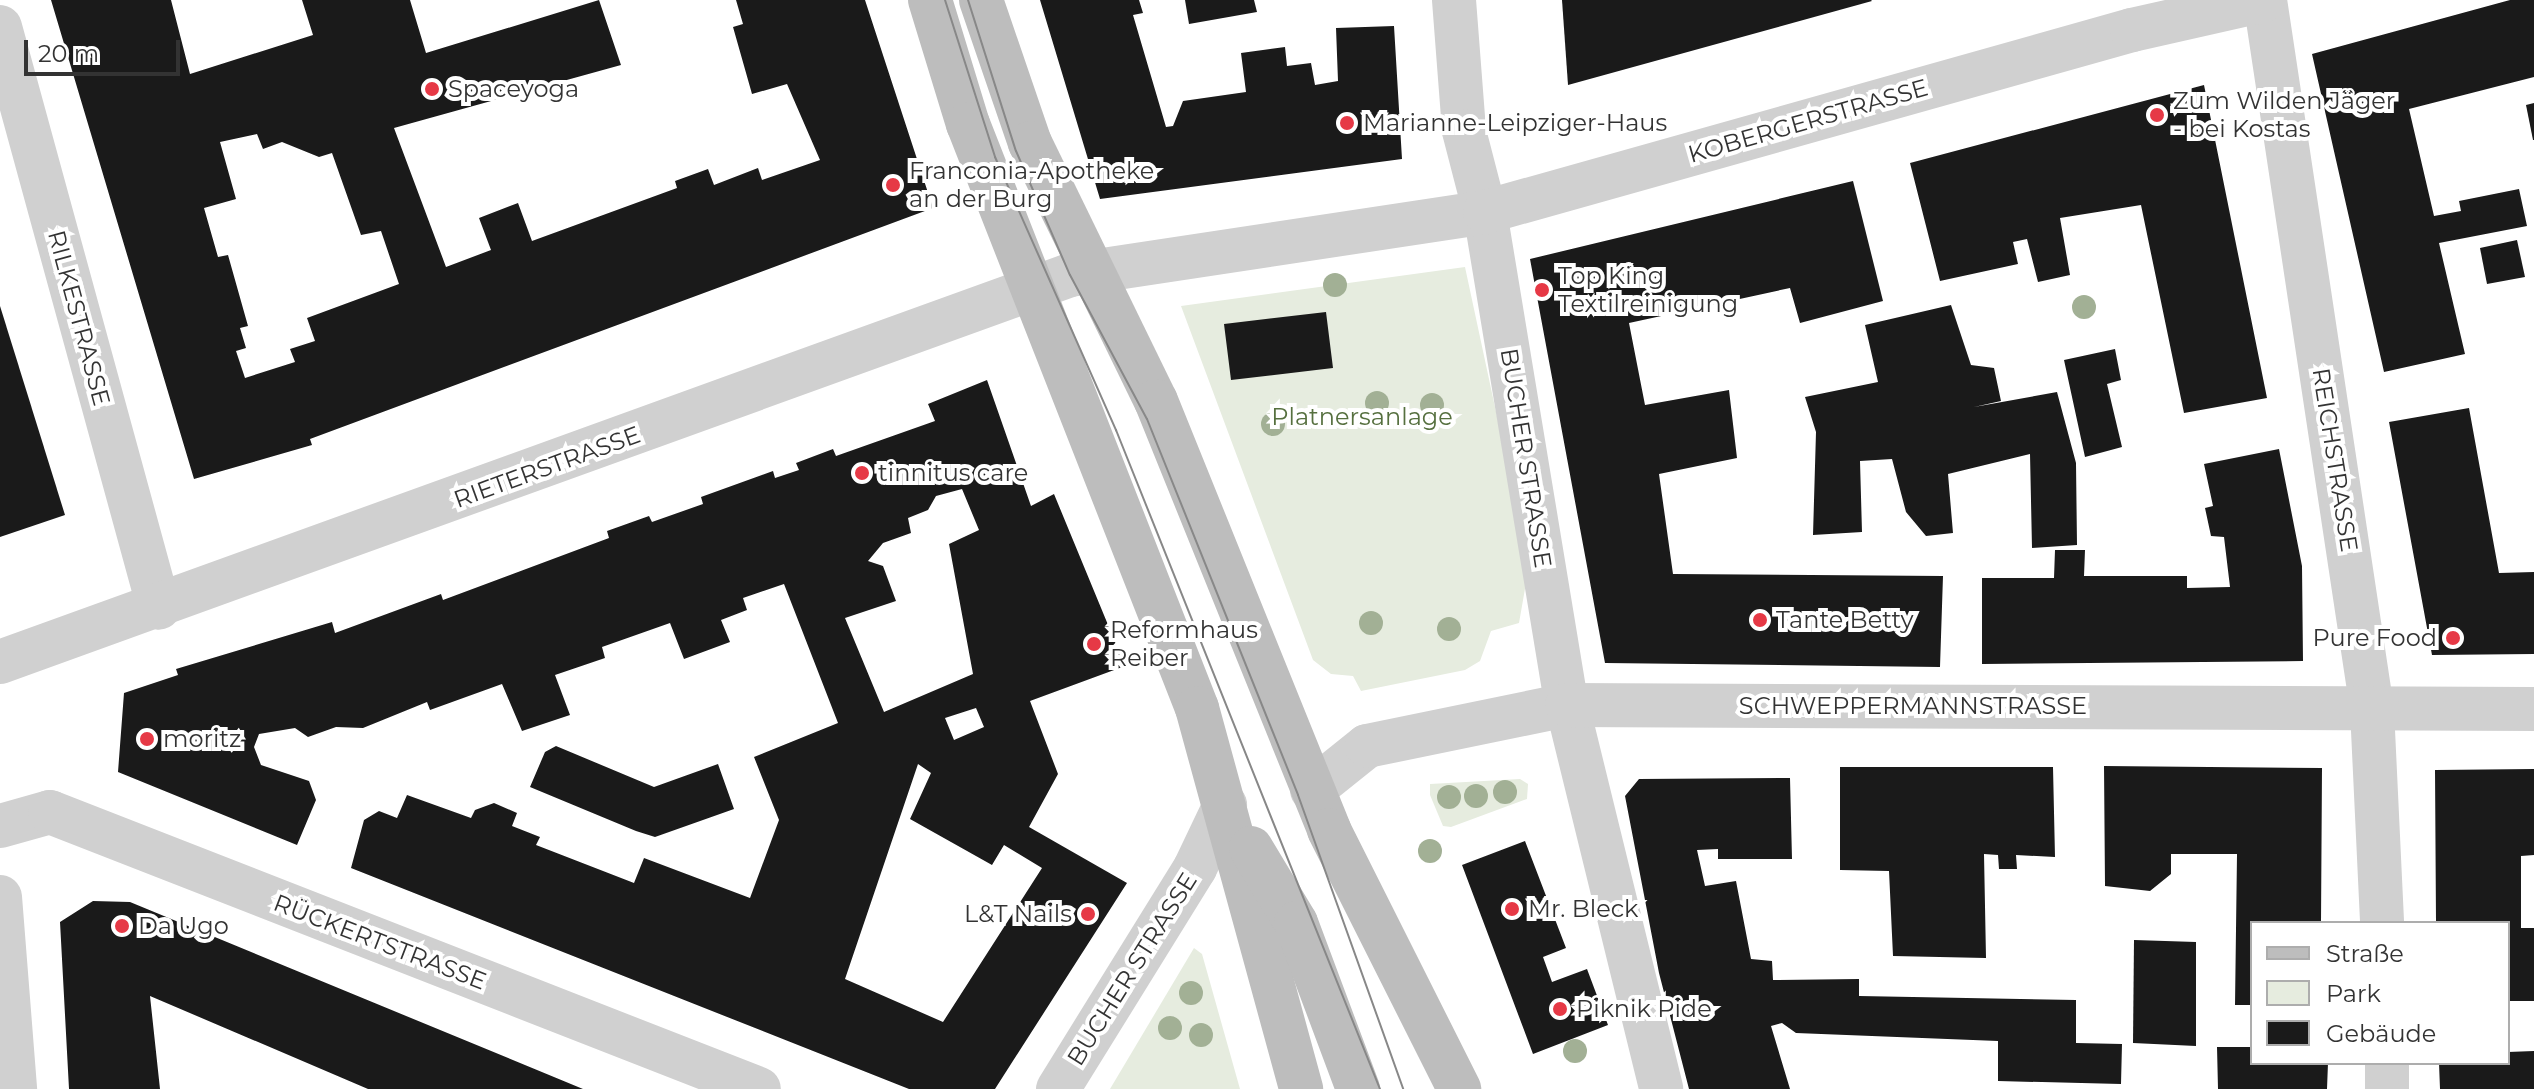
<!DOCTYPE html>
<html>
<head>
<meta charset="utf-8">
<style>
  body { margin:0 }
  #map { position:relative; width:2534px; height:1089px; overflow:hidden; background:#fff; font-family:Montserrat,sans-serif }
  div>[style] { position:absolute }
  [style*='--x'] { left:calc(var(--x)*1px); top:calc(var(--y)*1px); width:calc(var(--w)*1px); rotate:calc(var(--a)*1deg) }
  .green>* { inset:0; background:#e6ecdf }
  .building>* { inset:0; background:#1a1a1a }
  .street>* { height:44px; margin:-22px; padding:0 22px; transform-origin:22px; border-radius:22px; background:#d0d0d0 }
  .secondary>* { height:44px; margin:-22px; padding:0 22px; transform-origin:22px; border-radius:22px; background:#bdbdbd }
  .tram>* { height:2px; margin:-1px; padding:0 1px; transform-origin:1px; border-radius:1px; background:#888 }
  .trees>* { width:24px; height:24px; margin:-12px; border-radius:50%; background:#a2b095 }
  .dots>* { width:22px; height:22px; translate:-50% -50%; box-sizing:border-box; border:4px solid #fff; border-radius:50% }
  span { translate:-50% -50%; white-space:nowrap; text-align:center; line-height:1.15; -webkit-text-stroke:8px #fff; paint-order:stroke }
  .poi-label { font-size:24px; color:#333 }
  .left { translate:0 -50%; text-align:left }
  .right { translate:-100% -50%; text-align:right }
  .street-label { font-size:24px; color:#333 }
  .park-label { font-size:24px; color:#56703f }
  .legend { position:absolute; left:2250px; top:921px; width:260px; height:144px; box-sizing:border-box; background:#fff; border:2px solid #adadad; margin:0; padding:10px 14px; list-style:none; font-size:24px; color:#333 }
  .legend li { display:flex; align-items:center; gap:16px; height:40px }
  .legend b { width:40px; border:2px solid #adadad }
  .scale { position:absolute; left:24px; top:40px; width:156px; height:36px; box-sizing:border-box; border:4px solid #333; border-top:0; padding-left:10px; font-size:24px; line-height:28px; white-space:nowrap; color:#333; -webkit-text-stroke:6px #fff; paint-order:stroke }
</style>
</head>
<body>
<div id="map">
  <div class="green">
    <i style="clip-path:polygon(1465px 267px,1529px 566px,1519px 623px,1491px 631px,1480px 661px,1465px 670px,1361px 691px,1353px 676px,1331px 674px,1313px 660px,1181px 306px)"></i>
    <i style="clip-path:polygon(1520px 779px,1528px 784px,1527px 799px,1451px 827px,1443px 826px,1430px 795px,1430px 784px)"></i>
    <i style="clip-path:polygon(1194px 948px,1202px 954px,1240px 1089px,1110px 1089px)"></i>
  </div>
  <div class="building">
    <i style="clip-path:polygon(evenodd,51px 0,171px 0,190px 74px,313px 35px,302px 0,410px 0,426px 53px,599px 0,621px 65px,394px 128px,446px 267px,491px 250px,479px 218px,518px 203px,532px 241px,677px 188px,675px 181px,708px 169px,714px 185px,758px 168px,762px 180px,820px 160px,787px 84px,752px 94px,733px 27px,743px 24px,736px 0,865px 0,933px 208px,310px 439px,312px 445px,194px 479px,51px 0,257px 134px,263px 149px,282px 142px,319px 157px,332px 153px,361px 235px,381px 231px,399px 284px,307px 318px,315px 341px,290px 349px,295px 362px,245px 378px,236px 351px,246px 348px,240px 328px,248px 326px,228px 255px,218px 257px,204px 208px,236px 199px,220px 142px,257px 134px)"></i>
    <i style="clip-path:polygon(1040px 0,1139px 0,1143px 13px,1133px 15px,1166px 127px,1173px 126px,1183px 101px,1246px 92px,1241px 53px,1285px 47px,1287px 66px,1311px 63px,1315px 85px,1338px 81px,1336px 28px,1394px 26px,1402px 159px,1100px 199px)"></i>
    <i style="clip-path:polygon(1185px 0,1254px 0,1257px 12px,1189px 24px)"></i>
    <i style="clip-path:polygon(1562px 0,1871px 0,1872px 1px,1568px 85px)"></i>
    <i style="clip-path:polygon(2510px 0,2534px 0,2534px 77px,2409px 109px,2434px 216px,2461px 211px,2459px 201px,2519px 189px,2527px 226px,2439px 243px,2465px 354px,2384px 372px,2312px 54px)"></i>
    <i style="clip-path:polygon(2204px 85px,2267px 398px,2184px 413px,2141px 205px,2060px 218px,2070px 275px,2038px 282px,2027px 239px,2013px 242px,2018px 264px,1940px 281px,1910px 163px)"></i>
    <i style="clip-path:polygon(2534px 103px,2534px 140px,2533px 140px,2526px 105px)"></i>
    <i style="clip-path:polygon(1853px 181px,1883px 301px,1800px 323px,1790px 288px,1629px 323px,1645px 405px,1729px 390px,1737px 458px,1659px 474px,1673px 574px,1943px 576px,1940px 667px,1605px 663px,1530px 259px)"></i>
    <i style="clip-path:polygon(2517px 240px,2525px 277px,2487px 284px,2480px 248px)"></i>
    <i style="clip-path:polygon(1951px 305px,1971px 365px,1994px 368px,2001px 401px,1974px 407px,2057px 392px,2076px 463px,2077px 545px,2032px 548px,2030px 454px,1948px 474px,1953px 533px,1926px 536px,1906px 512px,1892px 459px,1860px 461px,1862px 532px,1813px 535px,1816px 432px,1805px 397px,1878px 382px,1865px 325px)"></i>
    <i style="clip-path:polygon(0 306px,65px 515px,0 537px)"></i>
    <i style="clip-path:polygon(1326px 312px,1333px 368px,1231px 380px,1224px 324px)"></i>
    <i style="clip-path:polygon(2115px 349px,2121px 380px,2107px 384px,2122px 447px,2085px 457px,2064px 360px)"></i>
    <i style="clip-path:polygon(evenodd,987px 380px,1031px 506px,1054px 494px,1125px 666px,1030px 701px,1058px 774px,1029px 827px,1127px 883px,995px 1089px,909px 1089px,351px 868px,364px 820px,379px 811px,397px 818px,407px 795px,471px 818px,475px 810px,494px 803px,517px 813px,512px 826px,540px 837px,536px 845px,634px 883px,644px 858px,750px 898px,779px 820px,754px 757px,838px 723px,784px 584px,743px 598px,747px 610px,721px 620px,730px 642px,684px 659px,670px 623px,602px 647px,605px 658px,555px 675px,570px 715px,522px 731px,502px 684px,430px 710px,427px 702px,363px 728px,336px 727px,308px 737px,295px 728px,259px 734px,254px 747px,261px 765px,309px 781px,316px 800px,297px 845px,118px 772px,124px 693px,178px 675px,176px 669px,332px 622px,335px 633px,441px 594px,443px 600px,609px 538px,607px 531px,649px 516px,652px 522px,703px 504px,701px 497px,773px 471px,775px 478px,799px 470px,796px 463px,833px 449px,836px 456px,935px 421px,928px 404px,987px 380px,962px 489px,979px 530px,949px 544px,973px 674px,884px 712px,845px 618px,896px 601px,883px 566px,868px 561px,883px 543px,911px 533px,908px 518px,928px 510px,936px 496px,962px 489px,987px 380px,976px 708px,984px 727px,954px 740px,945px 718px,976px 708px,987px 380px,918px 764px,931px 773px,910px 819px,992px 865px,1004px 845px,1042px 868px,943px 1022px,845px 979px,918px 764px)"></i>
    <i style="clip-path:polygon(2469px 408px,2499px 573px,2534px 572px,2534px 654px,2432px 655px,2389px 422px)"></i>
    <i style="clip-path:polygon(2279px 449px,2302px 566px,2303px 661px,1982px 664px,1982px 578px,2054px 578px,2055px 550px,2085px 550px,2084px 576px,2187px 576px,2187px 588px,2230px 587px,2224px 537px,2211px 536px,2205px 508px,2213px 506px,2204px 464px)"></i>
    <i style="clip-path:polygon(556px 746px,654px 787px,718px 764px,734px 809px,655px 837px,636px 831px,530px 787px,545px 752px)"></i>
    <i style="clip-path:polygon(2104px 766px,2322px 768px,2321px 923px,2252px 923px,2252px 1005px,2235px 1005px,2237px 854px,2171px 854px,2171px 874px,2150px 891px,2105px 886px)"></i>
    <i style="clip-path:polygon(1840px 767px,2053px 767px,2055px 857px,2016px 855px,2017px 869px,1999px 869px,1998px 855px,1984px 854px,1986px 958px,1893px 956px,1889px 871px,1840px 870px)"></i>
    <i style="clip-path:polygon(2534px 769px,2534px 855px,2521px 856px,2521px 928px,2534px 928px,2534px 1001px,2508px 1001px,2508px 923px,2436px 923px,2435px 770px)"></i>
    <i style="clip-path:polygon(1790px 778px,1792px 859px,1718px 859px,1718px 849px,1697px 850px,1705px 886px,1736px 881px,1751px 959px,1772px 961px,1773px 980px,1859px 979px,1859px 996px,2076px 1000px,2076px 1043px,2122px 1044px,2121px 1084px,1998px 1081px,1998px 1041px,1796px 1033px,1782px 1023px,1771px 1026px,1790px 1089px,1689px 1089px,1659px 973px,1625px 796px,1639px 779px)"></i>
    <i style="clip-path:polygon(1525px 841px,1566px 948px,1543px 957px,1552px 982px,1587px 969px,1608px 1025px,1533px 1054px,1462px 865px)"></i>
    <i style="clip-path:polygon(93px 901px,130px 902px,583px 1089px,368px 1089px,150px 996px,160px 1089px,69px 1089px,60px 922px)"></i>
    <i style="clip-path:polygon(2134px 940px,2196px 942px,2196px 1046px,2133px 1043px)"></i>
    <i style="clip-path:polygon(2217px 1047px,2252px 1047px,2252px 1063px,2328px 1063px,2327px 1089px,2218px 1089px)"></i>
    <i style="clip-path:polygon(2534px 1051px,2534px 1089px,2440px 1089px,2439px 1063px,2508px 1063px,2508px 1052px)"></i>
  </div>
  <div class="street">
    <i style="--x:1454;--y:0;--w:131;--a:85.6"></i>
    <i style="--x:1464;--y:131;--w:84;--a:75.5"></i>
    <i style="--x:1485;--y:212;--w:500;--a:80.6"></i>
    <i style="--x:1567;--y:705;--w:395;--a:76.2"></i>
    <i style="--x:2265;--y:0;--w:717;--a:81.42"></i>
    <i style="--x:2372;--y:709;--w:214;--a:87.3"></i>
    <i style="--x:0;--y:27;--w:602;--a:74.69"></i>
    <i style="--x:0;--y:662;--w:1138;--a:-19.88"></i>
    <i style="--x:1070;--y:275;--w:420;--a:-8.6"></i>
    <i style="--x:1485;--y:212;--w:672;--a:-15.71"></i>
    <i style="--x:2132;--y:30;--w:136;--a:-12.7"></i>
    <i style="--x:1312;--y:790;--w:70;--a:-38.7"></i>
    <i style="--x:1367;--y:746;--w:204;--a:-11.6"></i>
    <i style="--x:1567;--y:705;--w:967;--a:0.24"></i>
    <i style="--x:0;--y:826;--w:52;--a:-15.6"></i>
    <i style="--x:50;--y:812;--w:761;--a:21.34"></i>
    <i style="--x:0;--y:897;--w:193;--a:85.5"></i>
    <i style="--x:2387;--y:1063;--w:26;--a:90"></i>
    <i style="--x:1058;--y:1089;--w:260;--a:-58.2"></i>
    <i style="--x:1195;--y:868;--w:70;--a:-64.5"></i>
  </div>
  <div class="secondary">
    <i style="--x:930;--y:0;--w:130;--a:73"></i>
    <i style="--x:968;--y:124;--w:627;--a:68.59"></i>
    <i style="--x:1197;--y:708;--w:395;--a:74.7"></i>
    <i style="--x:981;--y:0;--w:151;--a:71.1"></i>
    <i style="--x:1030;--y:143;--w:287;--a:64"></i>
    <i style="--x:1156;--y:401;--w:463;--a:68"></i>
    <i style="--x:1329;--y:830;--w:290;--a:63.3"></i>
    <i style="--x:1251;--y:848;--w:87;--a:59"></i>
    <i style="--x:1296;--y:923;--w:177;--a:69.5"></i>
  </div>
  <div class="tram">
    <i style="--x:945;--y:0;--w:165;--a:72.3"></i>
    <i style="--x:995;--y:157;--w:299;--a:66.1"></i>
    <i style="--x:1116;--y:430;--w:710;--a:68.17"></i>
    <i style="--x:968;--y:0;--w:158;--a:72.4"></i>
    <i style="--x:1016;--y:151;--w:135;--a:66.5"></i>
    <i style="--x:1070;--y:275;--w:163;--a:61.9"></i>
    <i style="--x:1147;--y:419;--w:405;--a:68.1"></i>
    <i style="--x:1298;--y:795;--w:312;--a:70.3"></i>
  </div>
  <div class="trees">
    <i style="left:1335px;top:285px"></i>
    <i style="left:2084px;top:307px"></i>
    <i style="left:1377px;top:403px"></i>
    <i style="left:1432px;top:405px"></i>
    <i style="left:1273px;top:424px"></i>
    <i style="left:1371px;top:623px"></i>
    <i style="left:1449px;top:629px"></i>
    <i style="left:1505px;top:792px"></i>
    <i style="left:1476px;top:796px"></i>
    <i style="left:1449px;top:797px"></i>
    <i style="left:1430px;top:851px"></i>
    <i style="left:1191px;top:993px"></i>
    <i style="left:1170px;top:1028px"></i>
    <i style="left:1201px;top:1035px"></i>
    <i style="left:1575px;top:1051px"></i>
  </div>
  <div class="dots">
    <i style="left:432px;top:89px;background:#e63946"></i>
    <i style="left:2157px;top:115px;background:#e63946"></i>
    <i style="left:1347px;top:123px;background:#e63946"></i>
    <i style="left:893px;top:185px;background:#e63946"></i>
    <i style="left:1542px;top:290px;background:#e63946"></i>
    <i style="left:862px;top:473px;background:#e63946"></i>
    <i style="left:1760px;top:620px;background:#e63946"></i>
    <i style="left:2453px;top:638px;background:#e63946"></i>
    <i style="left:1094px;top:644px;background:#e63946"></i>
    <i style="left:147px;top:739px;background:#e63946"></i>
    <i style="left:1512px;top:909px;background:#e63946"></i>
    <i style="left:1088px;top:914px;background:#e63946"></i>
    <i style="left:122px;top:926px;background:#e63946"></i>
    <i style="left:1560px;top:1009px;background:#e63946"></i>
  </div>
  <div class="poi-label">
    <span class="left" style="left:448px;top:89px">Spaceyoga</span>
    <span class="left" style="left:2173px;top:115px">Zum Wilden Jäger<br>- bei Kostas</span>
    <span class="left" style="left:1363px;top:123px">Marianne-Leipziger-Haus</span>
    <span class="left" style="left:909px;top:185px">Franconia-Apotheke<br>an der Burg</span>
    <span class="left" style="left:1558px;top:290px">Top King<br>Textilreinigung</span>
    <span class="left" style="left:878px;top:473px">tinnitus care</span>
    <span class="left" style="left:1776px;top:620px">Tante Betty</span>
    <span class="left" style="left:1110px;top:644px">Reformhaus<br>Reiber</span>
    <span class="right" style="left:2437px;top:638px">Pure Food</span>
    <span class="left" style="left:163px;top:739px">moritz</span>
    <span class="left" style="left:1528px;top:909px">Mr. Bleck</span>
    <span class="right" style="left:1072px;top:914px">L&amp;T Nails</span>
    <span class="left" style="left:138px;top:926px">Da Ugo</span>
    <span class="left" style="left:1576px;top:1009px">Piknik Pide</span>
  </div>
  <div class="street-label">
    <span style="left:1808px;top:121px;rotate:-16deg">KOBERGERSTRASSE</span>
    <span style="left:79px;top:318px;rotate:75deg">RILKESTRASSE</span>
    <span style="left:1526px;top:458px;rotate:81deg">BUCHER STRASSE</span>
    <span style="left:2335px;top:460px;rotate:81deg">REICHSTRASSE</span>
    <span style="left:547px;top:467px;rotate:-20deg">RIETERSTRASSE</span>
    <span style="left:1913px;top:706px">SCHWEPPERMANNSTRASSE</span>
    <span style="left:380px;top:942px;rotate:21deg">RÜCKERTSTRASSE</span>
    <span style="left:1132px;top:969px;rotate:-58deg">BUCHER STRASSE</span>
  </div>
  <div class="park-label">
    <span style="left:1362px;top:417px">Platnersanlage</span>
  </div>
  <ul class="legend">
  <li><b style="height:10px;background:#bdbdbd"></b>Straße</li>
  <li><b style="height:22px;background:#e6ecdf"></b>Park</li>
  <li><b style="height:22px;background:#1a1a1a"></b>Gebäude</li>
  </ul>
  <div class="scale">20 m</div>
</div>
</body>
</html>
